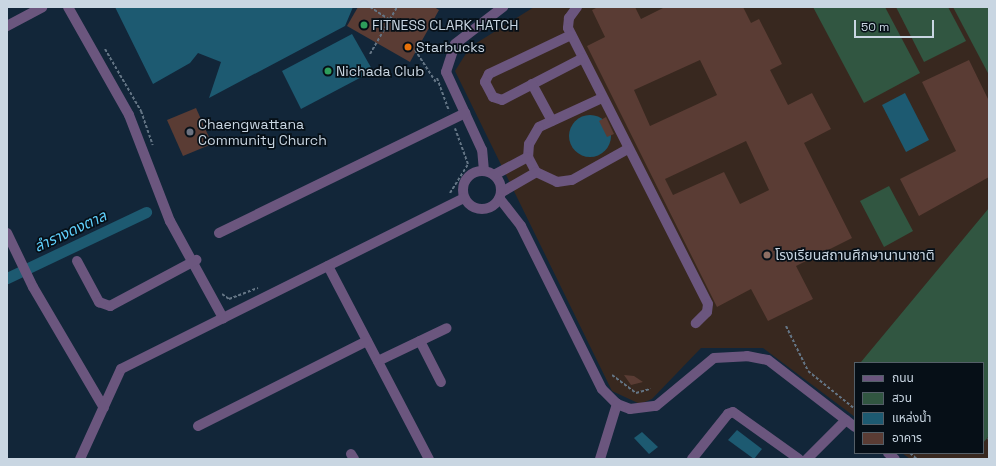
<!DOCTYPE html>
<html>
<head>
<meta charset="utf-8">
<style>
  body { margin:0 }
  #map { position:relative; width:996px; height:466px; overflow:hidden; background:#122639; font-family:"Space Grotesk","Noto Sans Thai",sans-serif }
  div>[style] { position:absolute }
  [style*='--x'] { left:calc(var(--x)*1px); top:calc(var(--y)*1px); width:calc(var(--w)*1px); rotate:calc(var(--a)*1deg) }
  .education>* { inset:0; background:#38281f }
  .green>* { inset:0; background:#315641 }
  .water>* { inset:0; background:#1d5a71 }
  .round { border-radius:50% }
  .canal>* { height:11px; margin:-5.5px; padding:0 5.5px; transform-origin:5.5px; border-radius:5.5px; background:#1d5a71 }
  .building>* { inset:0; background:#5a3c34 }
  .path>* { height:2px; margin-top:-1px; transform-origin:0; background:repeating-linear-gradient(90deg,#647585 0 3px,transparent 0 5px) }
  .minor>* { height:10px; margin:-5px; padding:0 5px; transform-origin:5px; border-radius:5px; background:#6b567e }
  .minor>.ring { margin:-5px; padding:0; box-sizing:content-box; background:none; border:10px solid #6b567e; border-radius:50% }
  .dots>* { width:11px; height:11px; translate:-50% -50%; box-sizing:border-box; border:2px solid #060f17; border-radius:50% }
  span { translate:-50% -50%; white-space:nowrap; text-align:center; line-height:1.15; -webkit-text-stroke:3.5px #060f17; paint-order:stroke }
  .poi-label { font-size:14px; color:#c9d6e2 }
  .left { translate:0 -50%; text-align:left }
  .water-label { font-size:15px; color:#5fcffb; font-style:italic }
  .frame { position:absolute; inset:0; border:8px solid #c9d6e2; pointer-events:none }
  .legend { position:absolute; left:854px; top:362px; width:130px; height:92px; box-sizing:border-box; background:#060f17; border:1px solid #545f68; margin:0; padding:5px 7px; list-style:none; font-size:12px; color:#c9d6e2 }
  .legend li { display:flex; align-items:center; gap:8px; height:20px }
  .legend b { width:20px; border:1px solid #545f68 }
  .scale { position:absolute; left:854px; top:20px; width:80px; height:18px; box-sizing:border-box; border:2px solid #c9d6e2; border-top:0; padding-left:5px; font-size:12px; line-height:14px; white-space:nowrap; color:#c9d6e2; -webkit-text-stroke:3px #060f17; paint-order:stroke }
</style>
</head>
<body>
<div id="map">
  <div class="education">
    <i style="clip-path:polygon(534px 7px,989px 7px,989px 459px,910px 459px,902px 453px,983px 453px,983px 363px,855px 363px,855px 417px,763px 348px,701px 348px,652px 399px,640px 404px,612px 391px,455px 71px,470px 47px)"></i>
  </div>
  <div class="green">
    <i style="clip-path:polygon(813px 7px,885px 7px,920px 73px,864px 103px)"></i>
    <i style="clip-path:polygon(896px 7px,948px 7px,966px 41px,924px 62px)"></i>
    <i style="clip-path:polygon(953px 7px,989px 7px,989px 75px)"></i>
    <i style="clip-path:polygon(889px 186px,913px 231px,884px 247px,860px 201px)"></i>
    <i style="clip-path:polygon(989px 208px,989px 436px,983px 443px,983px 363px,861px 362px)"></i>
  </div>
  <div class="water">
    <i style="clip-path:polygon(115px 7px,353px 7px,345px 26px,209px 98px,221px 62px,198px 53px,190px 63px,153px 84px)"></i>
    <i style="clip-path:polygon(352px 34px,373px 71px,301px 109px,282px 71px)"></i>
    <i style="clip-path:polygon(905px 93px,929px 140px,906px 152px,882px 105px)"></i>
    <i class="round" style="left:569px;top:115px;width:42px;height:42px"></i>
    <i style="clip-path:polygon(737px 430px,762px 449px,754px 459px,728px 440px)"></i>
    <i style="clip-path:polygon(642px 432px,658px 447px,649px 454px,634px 438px)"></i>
  </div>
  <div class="canal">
    <i style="--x:7;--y:278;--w:154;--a:-25.4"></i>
  </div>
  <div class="building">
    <i style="clip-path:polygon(358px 7px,434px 7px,439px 10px,410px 62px,347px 26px)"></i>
    <i style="clip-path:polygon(evenodd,598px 7px,635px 7px,641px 19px,665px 7px,743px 7px,751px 23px,759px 19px,782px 64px,770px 70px,788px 105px,812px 93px,831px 129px,804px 143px,852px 238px,796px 266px,813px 299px,768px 321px,751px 289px,717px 307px,587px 46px,605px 37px,592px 10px,598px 7px,700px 60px,717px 95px,650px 126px,634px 90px,700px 60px,598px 7px,746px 141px,769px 190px,740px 204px,724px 172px,673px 195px,665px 179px,746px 141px)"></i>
    <i style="clip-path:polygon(969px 60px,989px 101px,989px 177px,919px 216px,900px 179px,956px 151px,922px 82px)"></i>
    <i style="clip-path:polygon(196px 108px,212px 144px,183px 156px,167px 120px)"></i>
    <i style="clip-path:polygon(606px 117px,614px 134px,607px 137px,599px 121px)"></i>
    <i style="clip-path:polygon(624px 375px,634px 376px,643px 382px,631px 385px)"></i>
  </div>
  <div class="path">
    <i style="--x:370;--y:7;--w:24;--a:33"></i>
    <i style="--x:105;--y:49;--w:72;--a:59.9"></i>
    <i style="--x:141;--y:111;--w:36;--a:71"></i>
    <i style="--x:415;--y:50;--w:38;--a:57"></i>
    <i style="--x:370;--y:54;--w:54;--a:-60.1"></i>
    <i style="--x:437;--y:78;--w:35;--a:70"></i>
    <i style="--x:450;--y:193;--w:34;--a:-58"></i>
    <i style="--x:468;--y:164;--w:38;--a:-110"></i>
    <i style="--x:222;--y:294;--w:9;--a:36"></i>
    <i style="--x:229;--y:299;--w:31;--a:-21"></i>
    <i style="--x:786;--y:326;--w:50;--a:63.9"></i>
    <i style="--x:808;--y:371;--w:60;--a:39"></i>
    <i style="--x:612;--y:375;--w:30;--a:37"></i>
    <i style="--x:636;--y:393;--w:15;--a:-16"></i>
    <i style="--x:988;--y:438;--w:1;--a:45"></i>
    <i style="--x:910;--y:453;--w:9;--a:41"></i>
  </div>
  <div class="minor">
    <i style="--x:68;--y:7;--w:124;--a:60.5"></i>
    <i style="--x:129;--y:115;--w:114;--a:68.9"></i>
    <i style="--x:170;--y:221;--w:111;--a:61.3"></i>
    <i style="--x:577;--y:7;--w:14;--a:126"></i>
    <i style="--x:569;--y:18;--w:10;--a:96"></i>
    <i style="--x:568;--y:28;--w:309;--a:63.1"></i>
    <i style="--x:708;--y:304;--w:8;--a:97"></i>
    <i style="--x:707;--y:312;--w:16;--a:135"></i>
    <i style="--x:7;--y:26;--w:40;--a:-28"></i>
    <i style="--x:571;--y:35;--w:91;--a:154.6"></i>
    <i style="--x:489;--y:74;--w:9;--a:117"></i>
    <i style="--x:485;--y:82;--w:17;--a:62"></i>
    <i style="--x:493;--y:97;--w:9;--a:18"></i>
    <i style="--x:502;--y:100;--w:91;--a:-27.4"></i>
    <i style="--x:532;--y:84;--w:42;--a:61.6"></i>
    <i style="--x:602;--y:98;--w:69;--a:155.3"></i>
    <i style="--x:539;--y:127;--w:20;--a:120"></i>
    <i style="--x:529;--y:144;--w:13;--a:94"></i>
    <i style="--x:528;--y:157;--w:17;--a:62"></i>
    <i style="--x:536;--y:172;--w:23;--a:25"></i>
    <i style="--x:557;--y:182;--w:15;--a:-8"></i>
    <i style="--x:572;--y:180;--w:64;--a:-29"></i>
    <i class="ring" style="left:463px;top:171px;width:28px;height:28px"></i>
    <i style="--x:484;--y:171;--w:21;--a:-95"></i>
    <i style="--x:482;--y:150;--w:86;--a:-114.8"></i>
    <i style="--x:446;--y:72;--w:29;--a:-72"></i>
    <i style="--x:455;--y:44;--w:61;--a:-37.6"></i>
    <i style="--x:494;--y:175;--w:38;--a:-28"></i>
    <i style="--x:502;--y:192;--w:39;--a:-30"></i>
    <i style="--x:500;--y:199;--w:34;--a:52"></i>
    <i style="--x:521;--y:226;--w:182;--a:63.6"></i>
    <i style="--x:602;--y:389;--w:21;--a:45"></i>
    <i style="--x:617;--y:404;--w:14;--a:21"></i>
    <i style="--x:630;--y:409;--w:26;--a:-7"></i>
    <i style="--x:656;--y:406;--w:75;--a:-39.6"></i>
    <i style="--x:714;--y:358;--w:33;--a:-3"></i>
    <i style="--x:747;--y:356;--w:21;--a:11"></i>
    <i style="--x:768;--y:360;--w:110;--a:37.6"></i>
    <i style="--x:7;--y:233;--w:60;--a:64.3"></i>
    <i style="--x:33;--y:287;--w:140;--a:59.6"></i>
    <i style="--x:219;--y:233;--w:274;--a:-26"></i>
    <i style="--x:77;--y:261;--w:47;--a:61.8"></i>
    <i style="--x:99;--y:302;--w:12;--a:20"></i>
    <i style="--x:110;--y:306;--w:98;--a:-28.1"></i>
    <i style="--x:328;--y:266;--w:218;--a:62.4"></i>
    <i style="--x:420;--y:341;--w:46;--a:62.9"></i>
    <i style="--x:378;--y:361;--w:76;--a:-25.6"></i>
    <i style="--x:198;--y:426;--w:189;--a:-26.7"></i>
    <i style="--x:888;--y:453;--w:9;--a:41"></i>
    <i style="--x:351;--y:454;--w:6;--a:59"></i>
    <i style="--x:80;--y:459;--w:99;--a:-65.5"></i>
    <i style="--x:121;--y:369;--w:383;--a:-26.5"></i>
    <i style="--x:600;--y:459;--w:58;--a:-72.8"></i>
    <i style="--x:692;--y:459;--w:58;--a:-51.3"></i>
    <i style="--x:728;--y:414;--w:5;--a:-22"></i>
    <i style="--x:733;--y:412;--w:81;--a:35.5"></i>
    <i style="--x:807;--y:459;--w:55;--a:-45"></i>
  </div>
  <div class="dots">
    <i style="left:364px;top:25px;background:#2e9e5b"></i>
    <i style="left:408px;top:47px;background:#e8710a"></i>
    <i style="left:328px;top:71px;background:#2e9e5b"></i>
    <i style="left:190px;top:132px;background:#6b7280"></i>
    <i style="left:767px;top:255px;background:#8d6e63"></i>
  </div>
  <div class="poi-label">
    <span class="left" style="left:372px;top:25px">FITNESS CLARK HATCH</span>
    <span class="left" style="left:416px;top:47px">Starbucks</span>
    <span class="left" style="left:336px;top:71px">Nichada Club</span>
    <span class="left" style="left:198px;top:132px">Chaengwattana<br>Community Church</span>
    <span class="left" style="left:775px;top:255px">โรงเรียนสถานศึกษานานาชาติ</span>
  </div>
  <div class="water-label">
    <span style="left:70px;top:231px;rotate:-25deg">ลำรางดงตาล</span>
  </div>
  <div class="frame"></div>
  <ul class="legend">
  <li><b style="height:5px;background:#6b567e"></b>ถนน</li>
  <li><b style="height:11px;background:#315641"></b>สวน</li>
  <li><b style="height:11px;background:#1d5a71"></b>แหล่งน้ำ</li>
  <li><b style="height:11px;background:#5a3c34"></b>อาคาร</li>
  </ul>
  <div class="scale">50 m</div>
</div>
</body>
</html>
